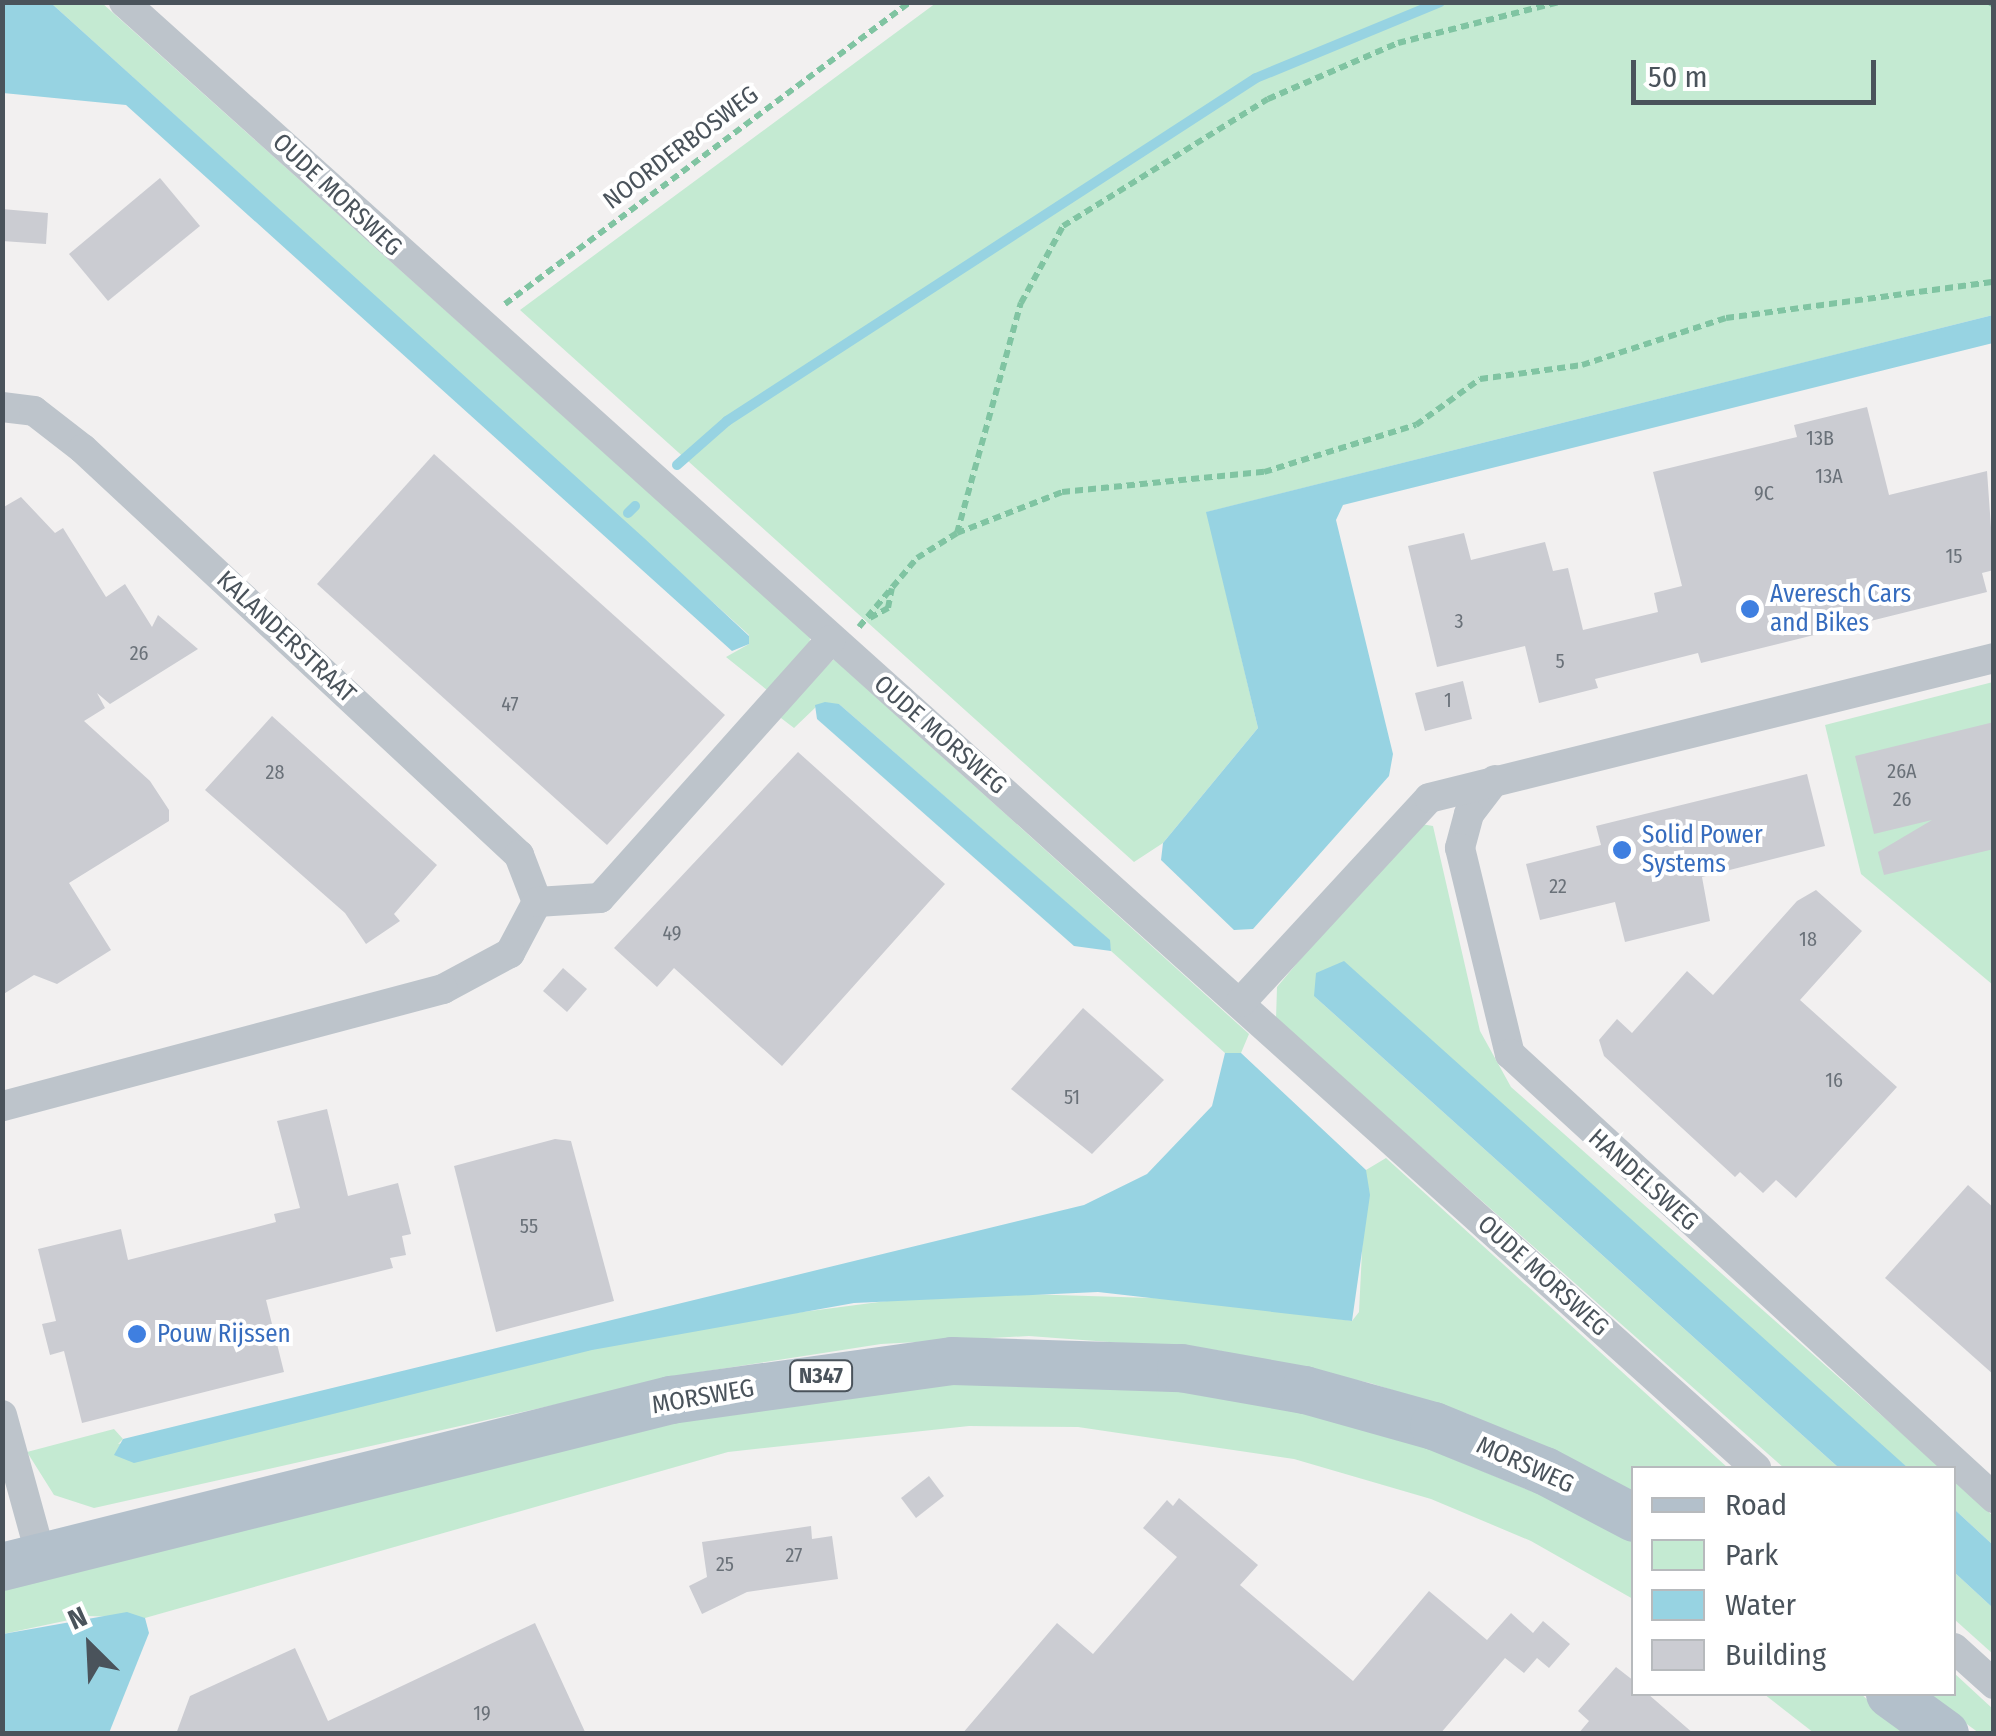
<!DOCTYPE html>
<html>
<head>
<meta charset="utf-8">
<style>
  body { margin:0 }
  #map { position:relative; width:1996px; height:1736px; overflow:hidden; background:#f2f0f0; font-family:"Fira Sans Condensed",sans-serif }
  div>[style] { position:absolute }
  [style*='--x'] { left:calc(var(--x)*1px); top:calc(var(--y)*1px); width:calc(var(--w)*1px); rotate:calc(var(--a)*1deg) }
  .green>* { inset:0; background:#c4ead2 }
  .water>* { inset:0; background:#97d3e2 }
  .stream>* { height:10px; margin:-5px; padding:0 5px; transform-origin:5px; border-radius:5px; background:#97d3e2 }
  .building>* { inset:0; background:#cbccd2 }
  .path>* { height:6px; margin-top:-3px; transform-origin:0; background:repeating-linear-gradient(90deg,#80c4a2 0 8px,transparent 0 13px) }
  .street>* { height:30px; margin:-15px; padding:0 15px; transform-origin:15px; border-radius:15px; background:#bdc4cb }
  .primary>* { height:48px; margin:-24px; padding:0 24px; transform-origin:24px; border-radius:24px; background:#b3c0cb }
  .dots>* { width:28px; height:28px; translate:-50% -50%; box-sizing:border-box; border:5px solid #fff; border-radius:50% }
  span { translate:-50% -50%; white-space:nowrap; text-align:center; line-height:1.15; -webkit-text-stroke:8px #fff; paint-order:stroke }
  .number-label { font-size:20px; color:#6a7179 }
  .number-label span { -webkit-text-stroke-width:0 }
  .shield-label span { padding:2px 8px; background:#fff; border:2px solid; border-radius:8px; -webkit-text-stroke-width:0 }
  .shield-label { font-size:22px; color:#4a535b; font-weight:700 }
  .street-label { font-size:25px; color:#4a535b }
  .shop-label { font-size:25px; color:#366cbe }
  .left { translate:0 -50%; text-align:left }
  .frame { position:absolute; inset:0; border:5px solid #4a535b; pointer-events:none }
  .legend { position:absolute; left:1631px; top:1466px; width:325px; height:230px; box-sizing:border-box; background:#fff; border:2px solid #b7babd; margin:0; padding:12px 18px; list-style:none; font-size:30px; color:#4a535b }
  .legend li { display:flex; align-items:center; gap:20px; height:50px }
  .legend b { width:50px; border:2px solid #b7babd }
  .north { position:absolute; left:40px; top:1596px; width:100px; height:100px; -webkit-text-stroke:8px #fff; paint-order:stroke; rotate:336deg; font-size:28px; font-weight:700; line-height:40px; text-align:center; color:#4a535b }
  .north::after { content:''; display:block; margin:auto; width:35px; height:45px; background:#4a535b; clip-path:polygon(50% 0,100% 100%,50% 72%,0 100%) }
  .scale { position:absolute; left:1631px; top:60px; width:245px; height:45px; box-sizing:border-box; border:5px solid #4a535b; border-top:0; padding-left:12px; font-size:30px; line-height:35px; white-space:nowrap; color:#4a535b; -webkit-text-stroke:8px #fff; paint-order:stroke }
</style>
</head>
<body>
<div id="map">
  <div class="green">
    <i style="clip-path:polygon(51px 3px,102px 3px,810px 637px,809px 654px,772px 694px,726px 657px,749px 644px,749px 635px)"></i>
    <i style="clip-path:polygon(936px 3px,1993px 3px,1993px 315px,1207px 512px,1258px 728px,1163px 843px,1134px 862px,520px 310px)"></i>
    <i style="clip-path:polygon(834px 659px,1249px 1034px,1241px 1053px,1225px 1053px,1111px 951px,1109px 940px,839px 704px,817px 706px,794px 728px,777px 715px)"></i>
    <i style="clip-path:polygon(1993px 682px,1993px 985px,1861px 874px,1825px 725px)"></i>
    <i style="clip-path:polygon(1415px 823px,1433px 826px,1480px 1031px,1511px 1087px,1941px 1468px,1908px 1468px,1314px 996px,1839px 1468px,1784px 1468px,1276px 1019px,1277px 987px)"></i>
    <i style="clip-path:polygon(1386px 1158px,1728px 1468px,1634px 1468px,1633px 1493px,1468px 1414px,1370px 1383px,1216px 1350px,1029px 1336px,881px 1344px,701px 1372px,94px 1508px,54px 1495px,27px 1452px,114px 1429px,123px 1439px,118px 1444px,726px 1322px,956px 1292px,1217px 1300px,1352px 1321px,1359px 1312px,1366px 1170px)"></i>
    <i style="clip-path:polygon(1072px 1371px,1337px 1411px,1633px 1533px,1633px 1599px,1531px 1541px,1431px 1499px,1294px 1459px,1078px 1427px,969px 1426px,728px 1452px,145px 1618px,88px 1616px,3px 1634px,3px 1586px,719px 1403px)"></i>
    <i style="clip-path:polygon(1954px 1480px,1993px 1516px,1993px 1545px,1954px 1509px)"></i>
    <i style="clip-path:polygon(1954px 1572px,1993px 1608px,1993px 1654px,1954px 1619px)"></i>
    <i style="clip-path:polygon(1954px 1673px,1993px 1709px,1993px 1733px,1979px 1733px,1926px 1694px,1954px 1694px)"></i>
    <i style="clip-path:polygon(1764px 1694px,1861px 1694px,1906px 1733px,1814px 1733px)"></i>
  </div>
  <div class="water">
    <i style="clip-path:polygon(51px 3px,644px 538px,749px 636px,749px 644px,732px 651px,126px 105px,3px 93px,3px 5px)"></i>
    <i style="clip-path:polygon(1993px 315px,1993px 343px,1343px 505px,1336px 520px,1393px 754px,1389px 776px,1253px 929px,1234px 930px,1161px 860px,1163px 843px,1258px 728px,1206px 512px)"></i>
    <i style="clip-path:polygon(825px 702px,839px 704px,1110px 940px,1111px 951px,1074px 946px,817px 719px,815px 705px)"></i>
    <i style="clip-path:polygon(1344px 961px,1908px 1468px,1839px 1468px,1630px 1280px,1314px 996px,1316px 973px)"></i>
    <i style="clip-path:polygon(1225px 1053px,1241px 1053px,1366px 1170px,1370px 1195px,1352px 1321px,1098px 1292px,854px 1303px,592px 1350px,134px 1463px,114px 1455px,123px 1439px,1084px 1205px,1147px 1174px,1212px 1106px)"></i>
    <i style="clip-path:polygon(1954px 1509px,1993px 1545px,1993px 1608px,1954px 1572px)"></i>
    <i style="clip-path:polygon(127px 1612px,145px 1618px,149px 1633px,109px 1733px,3px 1733px,3px 1634px)"></i>
  </div>
  <div class="stream">
    <i style="--x:677;--y:465;--w:67;--a:-41.3"></i>
    <i style="--x:727;--y:421;--w:630;--a:-32.96"></i>
    <i style="--x:1256;--y:78;--w:199;--a:-22.4"></i>
    <i style="--x:628;--y:513;--w:10;--a:-45"></i>
  </div>
  <div class="building">
    <i style="clip-path:polygon(160px 178px,200px 226px,108px 301px,69px 254px)"></i>
    <i style="clip-path:polygon(2px 209px,48px 213px,46px 244px,2px 241px)"></i>
    <i style="clip-path:polygon(1867px 407px,1889px 495px,1987px 471px,1994px 570px,1982px 573px,1987px 592px,1701px 663px,1698px 653px,1595px 679px,1598px 688px,1539px 703px,1525px 646px,1437px 667px,1408px 546px,1464px 533px,1471px 560px,1545px 542px,1553px 571px,1568px 568px,1583px 630px,1658px 612px,1654px 593px,1682px 586px,1653px 472px,1797px 437px,1794px 425px)"></i>
    <i style="clip-path:polygon(434px 454px,725px 715px,607px 845px,317px 584px)"></i>
    <i style="clip-path:polygon(21px 497px,55px 533px,63px 528px,106px 597px,125px 584px,152px 627px,158px 615px,198px 649px,110px 704px,97px 693px,105px 708px,84px 721px,150px 781px,169px 810px,169px 821px,69px 883px,111px 950px,57px 984px,34px 975px,2px 995px,2px 508px)"></i>
    <i style="clip-path:polygon(1463px 681px,1472px 719px,1425px 731px,1415px 693px)"></i>
    <i style="clip-path:polygon(272px 716px,437px 865px,394px 914px,400px 921px,366px 944px,345px 913px,205px 790px)"></i>
    <i style="clip-path:polygon(1994px 722px,1994px 849px,1884px 875px,1878px 852px,1932px 820px,1874px 834px,1855px 756px)"></i>
    <i style="clip-path:polygon(798px 752px,945px 884px,782px 1066px,674px 968px,657px 987px,614px 948px)"></i>
    <i style="clip-path:polygon(1807px 774px,1825px 846px,1702px 877px,1710px 921px,1625px 942px,1615px 902px,1540px 920px,1526px 864px,1601px 845px,1596px 826px)"></i>
    <i style="clip-path:polygon(1816px 890px,1862px 931px,1800px 1000px,1897px 1087px,1796px 1198px,1776px 1180px,1763px 1193px,1740px 1172px,1735px 1177px,1604px 1056px,1599px 1040px,1617px 1019px,1632px 1033px,1687px 971px,1713px 995px,1797px 901px)"></i>
    <i style="clip-path:polygon(563px 968px,587px 989px,567px 1012px,543px 991px)"></i>
    <i style="clip-path:polygon(1083px 1008px,1164px 1080px,1092px 1154px,1011px 1089px)"></i>
    <i style="clip-path:polygon(327px 1109px,348px 1196px,398px 1183px,411px 1234px,402px 1236px,406px 1255px,390px 1258px,393px 1268px,266px 1300px,284px 1372px,82px 1423px,64px 1351px,50px 1355px,42px 1324px,56px 1321px,38px 1249px,121px 1229px,128px 1260px,276px 1222px,274px 1214px,300px 1208px,277px 1121px)"></i>
    <i style="clip-path:polygon(555px 1139px,571px 1141px,614px 1301px,496px 1332px,454px 1166px)"></i>
    <i style="clip-path:polygon(1968px 1185px,1994px 1208px,1994px 1375px,1885px 1278px)"></i>
    <i style="clip-path:polygon(929px 1476px,944px 1496px,916px 1518px,901px 1498px)"></i>
    <i style="clip-path:polygon(1179px 1498px,1258px 1565px,1240px 1585px,1353px 1681px,1429px 1591px,1487px 1640px,1511px 1613px,1533px 1633px,1543px 1621px,1570px 1644px,1549px 1668px,1537px 1658px,1524px 1673px,1505px 1658px,1440px 1734px,962px 1734px,1057px 1623px,1093px 1654px,1177px 1557px,1143px 1528px,1167px 1500px,1173px 1506px)"></i>
    <i style="clip-path:polygon(811px 1526px,812px 1539px,832px 1536px,838px 1579px,747px 1592px,702px 1614px,689px 1586px,707px 1577px,702px 1542px)"></i>
    <i style="clip-path:polygon(535px 1623px,586px 1734px,176px 1734px,190px 1696px,295px 1648px,328px 1721px)"></i>
    <i style="clip-path:polygon(1616px 1667px,1634px 1681px,1634px 1694px,1648px 1694px,1694px 1734px,1578px 1734px,1589px 1721px,1578px 1711px)"></i>
  </div>
  <div class="path">
    <i style="--x:1989;--y:2;--w:6;--a:31"></i>
    <i style="--x:505;--y:304;--w:505;--a:-36.71"></i>
    <i style="--x:957;--y:533;--w:113;--a:-21.3"></i>
    <i style="--x:1062;--y:492;--w:203;--a:-5.7"></i>
    <i style="--x:1264;--y:472;--w:159;--a:-17.2"></i>
    <i style="--x:1416;--y:425;--w:79;--a:-35.7"></i>
    <i style="--x:1480;--y:379;--w:103;--a:-7.8"></i>
    <i style="--x:1582;--y:365;--w:151;--a:-18.1"></i>
    <i style="--x:1726;--y:318;--w:270;--a:-7.7"></i>
    <i style="--x:870;--y:618;--w:21;--a:-29"></i>
    <i style="--x:888;--y:608;--w:20;--a:-79"></i>
    <i style="--x:859;--y:627;--w:90;--a:-50"></i>
    <i style="--x:917;--y:558;--w:47;--a:-32"></i>
    <i style="--x:957;--y:533;--w:239;--a:-74.5"></i>
    <i style="--x:1021;--y:303;--w:88;--a:-61.4"></i>
    <i style="--x:1063;--y:226;--w:241;--a:-31.8"></i>
    <i style="--x:1268;--y:99;--w:142;--a:-23.3"></i>
    <i style="--x:1398;--y:43;--w:166;--a:-14.3"></i>
  </div>
  <div class="street">
    <i style="--x:124;--y:2;--w:2194;--a:41.93"></i>
    <i style="--x:2;--y:407;--w:32;--a:7"></i>
    <i style="--x:34;--y:411;--w:62;--a:37.8"></i>
    <i style="--x:83;--y:449;--w:596;--a:42.96"></i>
    <i style="--x:519;--y:855;--w:50;--a:69"></i>
    <i style="--x:537;--y:902;--w:58;--a:117.9"></i>
    <i style="--x:510;--y:953;--w:76;--a:151.8"></i>
    <i style="--x:443;--y:989;--w:456;--a:165.1"></i>
    <i style="--x:1495;--y:780;--w:43;--a:127.4"></i>
    <i style="--x:1469;--y:814;--w:35;--a:105"></i>
    <i style="--x:1460;--y:848;--w:212;--a:76.4"></i>
    <i style="--x:1510;--y:1054;--w:657;--a:42.53"></i>
    <i style="--x:537;--y:902;--w:63;--a:-3.6"></i>
    <i style="--x:600;--y:898;--w:346;--a:-48.2"></i>
    <i style="--x:1241;--y:1002;--w:277;--a:-47.3"></i>
    <i style="--x:1429;--y:798;--w:582;--a:-13.92"></i>
    <i style="--x:2;--y:1415;--w:147;--a:74.6"></i>
    <i style="--x:1954;--y:1648;--w:54;--a:42"></i>
  </div>
  <div class="primary">
    <i style="--x:2;--y:1567;--w:690;--a:-14.02"></i>
    <i style="--x:671;--y:1400;--w:284;--a:-7.9"></i>
    <i style="--x:952;--y:1361;--w:229;--a:1.8"></i>
    <i style="--x:1181;--y:1368;--w:126;--a:10.1"></i>
    <i style="--x:1305;--y:1390;--w:134;--a:15.6"></i>
    <i style="--x:1434;--y:1426;--w:120;--a:22.1"></i>
    <i style="--x:1545;--y:1471;--w:101;--a:27.8"></i>
    <i style="--x:1890;--y:1694;--w:68;--a:36"></i>
  </div>
  <div class="dots">
    <i style="left:1750px;top:609px;background:#3f7fe0"></i>
    <i style="left:1622px;top:850px;background:#3f7fe0"></i>
    <i style="left:137px;top:1334px;background:#3f7fe0"></i>
  </div>
  <div class="number-label">
    <span style="left:1820px;top:438px">13B</span>
    <span style="left:1829px;top:476px">13A</span>
    <span style="left:1764px;top:493px">9C</span>
    <span style="left:1954px;top:556px">15</span>
    <span style="left:1459px;top:621px">3</span>
    <span style="left:139px;top:653px">26</span>
    <span style="left:1560px;top:661px">5</span>
    <span style="left:1448px;top:700px">1</span>
    <span style="left:510px;top:704px">47</span>
    <span style="left:1902px;top:771px">26A</span>
    <span style="left:275px;top:772px">28</span>
    <span style="left:1902px;top:799px">26</span>
    <span style="left:1558px;top:886px">22</span>
    <span style="left:672px;top:933px">49</span>
    <span style="left:1808px;top:939px">18</span>
    <span style="left:1834px;top:1080px">16</span>
    <span style="left:1072px;top:1097px">51</span>
    <span style="left:529px;top:1226px">55</span>
    <span style="left:794px;top:1555px">27</span>
    <span style="left:725px;top:1564px">25</span>
    <span style="left:482px;top:1713px">19</span>
  </div>
  <div class="shield-label">
    <span style="left:821px;top:1376px">N347</span>
  </div>
  <div class="street-label">
    <span style="left:681px;top:148px;rotate:-37deg">NOORDERBOSWEG</span>
    <span style="left:337px;top:195px;rotate:43deg">OUDE MORSWEG</span>
    <span style="left:286px;top:637px;rotate:43deg">KALANDERSTRAAT</span>
    <span style="left:940px;top:735px;rotate:41deg">OUDE MORSWEG</span>
    <span style="left:1643px;top:1180px;rotate:42deg">HANDELSWEG</span>
    <span style="left:1543px;top:1276px;rotate:42deg">OUDE MORSWEG</span>
    <span style="left:703px;top:1397px;rotate:-10deg">MORSWEG</span>
    <span style="left:1525px;top:1465px;rotate:24deg">MORSWEG</span>
  </div>
  <div class="shop-label">
    <span class="left" style="left:1770px;top:609px">Averesch Cars<br>and Bikes</span>
    <span class="left" style="left:1642px;top:850px">Solid Power<br>Systems</span>
    <span class="left" style="left:157px;top:1334px">Pouw Rijssen</span>
  </div>
  <div class="frame"></div>
  <ul class="legend">
  <li><b style="height:12px;background:#b3c0cb"></b>Road</li>
  <li><b style="height:28px;background:#c4ead2"></b>Park</li>
  <li><b style="height:28px;background:#97d3e2"></b>Water</li>
  <li><b style="height:28px;background:#cbccd2"></b>Building</li>
  </ul>
  <div class="north">N</div>
  <div class="scale">50 m</div>
</div>
</body>
</html>
